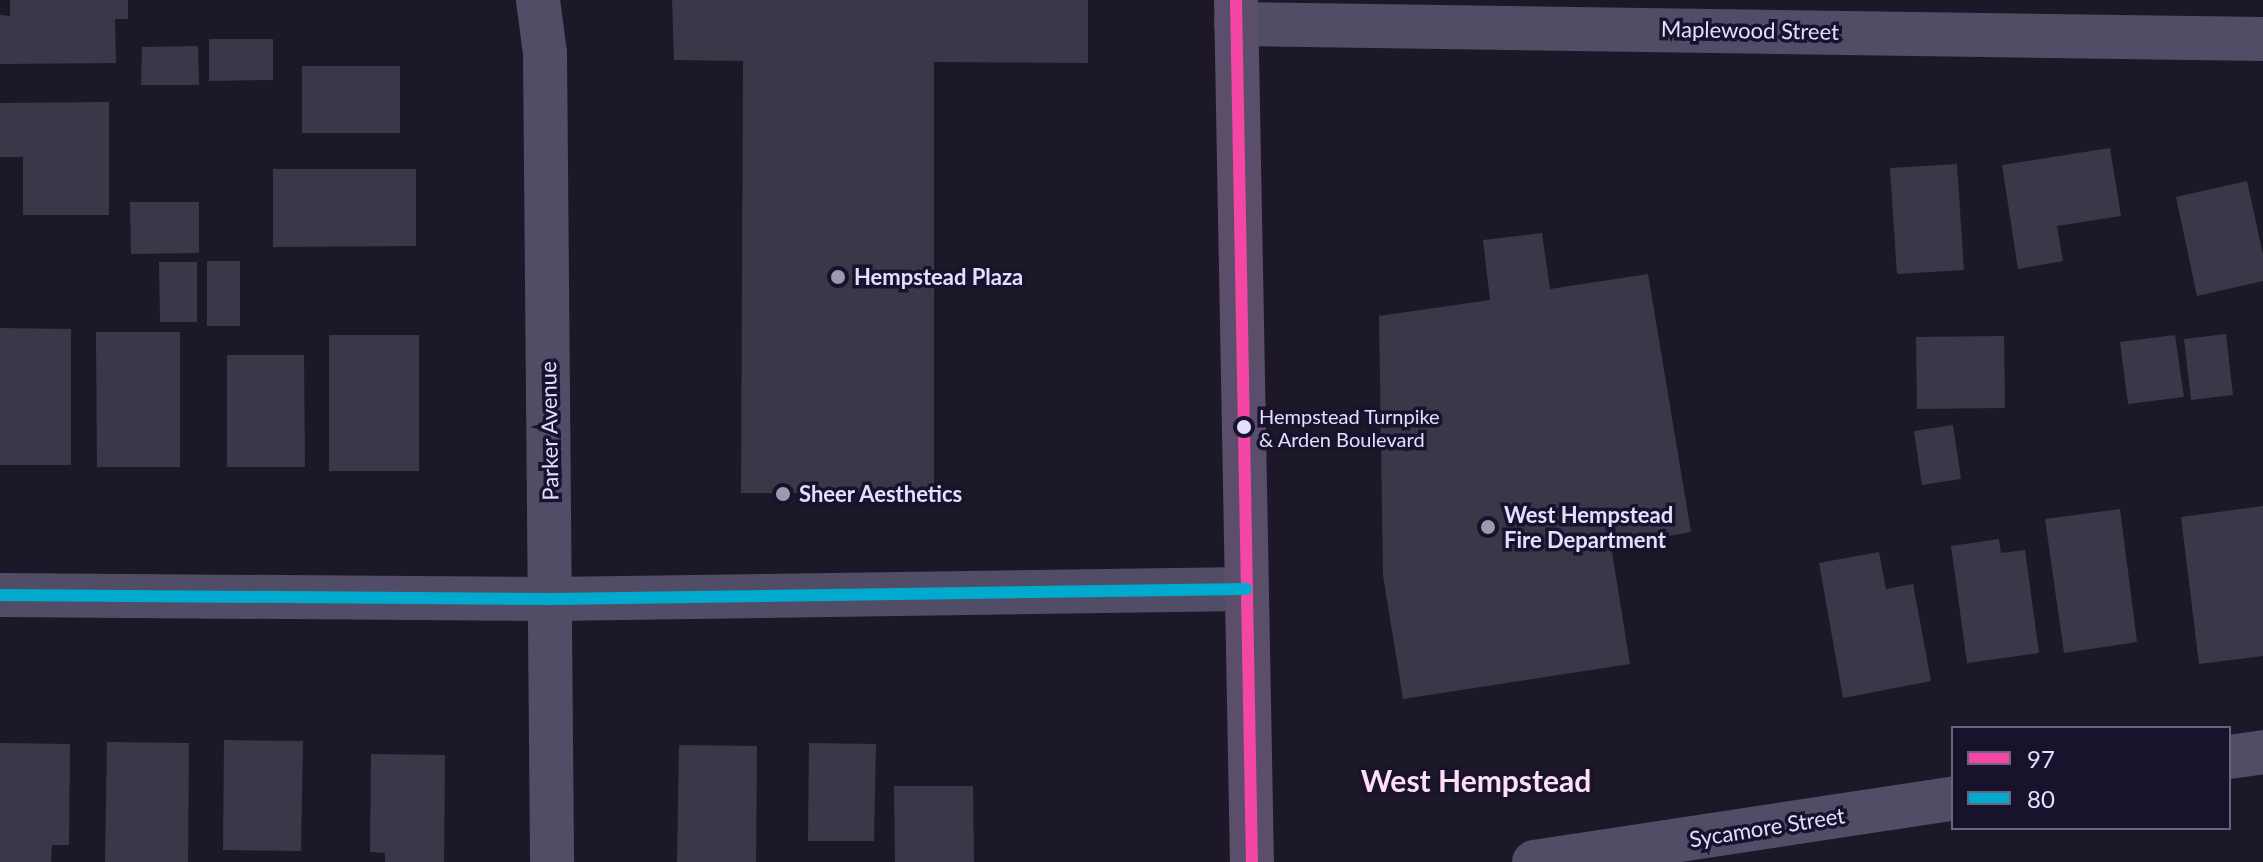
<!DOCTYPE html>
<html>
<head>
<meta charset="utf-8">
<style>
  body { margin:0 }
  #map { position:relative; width:2263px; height:862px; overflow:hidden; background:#1c1827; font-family:Lato,sans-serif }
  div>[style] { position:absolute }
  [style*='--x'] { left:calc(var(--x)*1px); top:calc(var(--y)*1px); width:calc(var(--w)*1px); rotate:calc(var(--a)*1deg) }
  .building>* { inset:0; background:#3b3748 }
  .minor>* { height:44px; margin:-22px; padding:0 22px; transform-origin:22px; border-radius:22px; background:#514d67 }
  .primary>* { height:44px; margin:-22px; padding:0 22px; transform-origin:22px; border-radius:22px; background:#5a4e6b }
  .bus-1>* { height:12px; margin:-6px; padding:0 6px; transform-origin:6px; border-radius:6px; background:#f346a5 }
  .bus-2>* { height:12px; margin:-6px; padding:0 6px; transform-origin:6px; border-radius:6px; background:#00a9ce }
  .dots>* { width:22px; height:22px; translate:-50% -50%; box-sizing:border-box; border:4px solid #19122d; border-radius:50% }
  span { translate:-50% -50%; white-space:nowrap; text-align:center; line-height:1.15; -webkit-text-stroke:7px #19122d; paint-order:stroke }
  .bus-label { font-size:20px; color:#e4deff }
  .left { translate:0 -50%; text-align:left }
  .street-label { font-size:22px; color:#e4deff }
  .poi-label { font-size:22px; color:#e4deff; font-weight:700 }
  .district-label { font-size:30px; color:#ffe0f1; font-weight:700 }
  .legend { position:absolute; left:1951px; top:726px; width:280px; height:104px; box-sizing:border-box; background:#19122d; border:2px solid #6a6481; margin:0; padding:10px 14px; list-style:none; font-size:24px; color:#e4deff }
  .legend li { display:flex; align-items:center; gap:16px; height:40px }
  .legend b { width:40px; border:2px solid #6a6481 }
</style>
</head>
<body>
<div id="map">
  <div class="building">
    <i style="clip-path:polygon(10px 0,128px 0,128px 19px,115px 19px,116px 63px,0 64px,0 15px,10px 16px)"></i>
    <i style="clip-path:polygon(672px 0,1088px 0,1088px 63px,934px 62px,934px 493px,741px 493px,743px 61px,674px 60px)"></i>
    <i style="clip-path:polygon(209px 39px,273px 39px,273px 80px,209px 81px)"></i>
    <i style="clip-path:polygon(198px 46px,199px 85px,141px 85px,142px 47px)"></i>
    <i style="clip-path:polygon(302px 66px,400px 66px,400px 133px,302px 133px)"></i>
    <i style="clip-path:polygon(109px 102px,109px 215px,23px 215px,23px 157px,0 157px,0 103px)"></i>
    <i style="clip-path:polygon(2110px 148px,2121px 216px,2057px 226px,2063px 261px,2018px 269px,2002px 165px)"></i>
    <i style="clip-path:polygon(1957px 164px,1964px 270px,1897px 274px,1890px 168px)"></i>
    <i style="clip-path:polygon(273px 169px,416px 169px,416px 246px,273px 247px)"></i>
    <i style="clip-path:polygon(2247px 181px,2263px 255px,2263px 281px,2197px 296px,2176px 197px)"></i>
    <i style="clip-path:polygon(130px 202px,199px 202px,199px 253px,131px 254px)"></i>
    <i style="clip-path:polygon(1542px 233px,1550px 289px,1648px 274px,1691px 532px,1611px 546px,1630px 664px,1403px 699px,1383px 575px,1379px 316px,1490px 300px,1483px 240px)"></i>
    <i style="clip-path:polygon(207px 261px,240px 261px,240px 326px,207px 326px)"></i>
    <i style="clip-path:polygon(159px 262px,197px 262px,197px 322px,160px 322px)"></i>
    <i style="clip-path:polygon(0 328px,71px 329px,71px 465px,0 465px)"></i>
    <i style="clip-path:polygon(96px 332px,180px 332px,180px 467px,97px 467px)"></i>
    <i style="clip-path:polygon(2226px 334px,2233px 395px,2191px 400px,2184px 339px)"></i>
    <i style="clip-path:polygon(329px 335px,419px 335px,419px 471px,329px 471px)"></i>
    <i style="clip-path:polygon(2175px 335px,2184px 397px,2128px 404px,2120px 342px)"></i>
    <i style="clip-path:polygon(2004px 336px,2005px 408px,1917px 409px,1916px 337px)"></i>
    <i style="clip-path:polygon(227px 355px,304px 355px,305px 467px,227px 467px)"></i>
    <i style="clip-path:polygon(1953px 425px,1961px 479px,1922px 485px,1914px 431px)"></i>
    <i style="clip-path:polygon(2263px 506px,2263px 656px,2199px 664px,2181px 517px)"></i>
    <i style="clip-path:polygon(2120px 509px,2137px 642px,2064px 653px,2045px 519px)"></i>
    <i style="clip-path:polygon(1999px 539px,2001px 553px,2025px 550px,2039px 653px,1967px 663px,1951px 546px)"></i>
    <i style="clip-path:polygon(1879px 552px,1886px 589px,1913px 584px,1931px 681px,1843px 698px,1819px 563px)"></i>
    <i style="clip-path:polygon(224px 740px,303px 741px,301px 851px,223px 850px)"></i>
    <i style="clip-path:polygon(107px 742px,189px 743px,188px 862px,105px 862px)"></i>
    <i style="clip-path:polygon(0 743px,70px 744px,69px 845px,52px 845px,51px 862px,0 862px)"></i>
    <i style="clip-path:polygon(809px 743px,876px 744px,874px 841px,808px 841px)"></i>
    <i style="clip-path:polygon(679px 745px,757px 746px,756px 862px,677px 862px)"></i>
    <i style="clip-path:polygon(371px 754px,445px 755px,444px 862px,385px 862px,385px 853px,370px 852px)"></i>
    <i style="clip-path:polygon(894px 786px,973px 786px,974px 862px,895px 862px)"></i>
  </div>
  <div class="minor">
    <i style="--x:538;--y:0;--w:53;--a:82.5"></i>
    <i style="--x:545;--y:53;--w:809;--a:89.5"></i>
    <i style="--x:1236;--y:24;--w:1027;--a:0.84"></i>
    <i style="--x:0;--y:595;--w:551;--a:0.42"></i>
    <i style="--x:551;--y:599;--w:695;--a:-0.82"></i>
    <i style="--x:2229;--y:757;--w:34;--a:-8"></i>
    <i style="--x:1534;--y:862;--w:424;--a:-8.6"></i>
  </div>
  <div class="primary">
    <i style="--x:1236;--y:0;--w:862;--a:88.94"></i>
  </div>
  <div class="bus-1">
    <i style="--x:1236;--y:0;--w:862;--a:88.94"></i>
  </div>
  <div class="bus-2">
    <i style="--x:0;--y:595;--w:551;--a:0.42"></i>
    <i style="--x:551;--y:599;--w:695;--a:-0.82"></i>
  </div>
  <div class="dots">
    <i style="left:838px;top:277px;background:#9e99b3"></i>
    <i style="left:1244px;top:427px;background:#e4deff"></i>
    <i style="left:783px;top:494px;background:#9e99b3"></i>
    <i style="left:1488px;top:527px;background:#9e99b3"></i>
  </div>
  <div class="bus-label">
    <span class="left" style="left:1259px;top:428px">Hempstead Turnpike<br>&amp; Arden Boulevard</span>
  </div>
  <div class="street-label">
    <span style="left:1750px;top:30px;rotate:1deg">Maplewood Street</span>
    <span style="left:549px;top:431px;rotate:-91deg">Parker Avenue</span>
    <span style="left:1767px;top:827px;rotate:-9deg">Sycamore Street</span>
  </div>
  <div class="poi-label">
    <span class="left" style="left:854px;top:277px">Hempstead Plaza</span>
    <span class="left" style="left:799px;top:494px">Sheer Aesthetics</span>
    <span class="left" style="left:1504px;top:527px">West Hempstead<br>Fire Department</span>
  </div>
  <div class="district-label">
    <span style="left:1476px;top:780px">West Hempstead</span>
  </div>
  <ul class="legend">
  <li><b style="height:10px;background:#f346a5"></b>97</li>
  <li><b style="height:10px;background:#00a9ce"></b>80</li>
  </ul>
</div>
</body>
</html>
